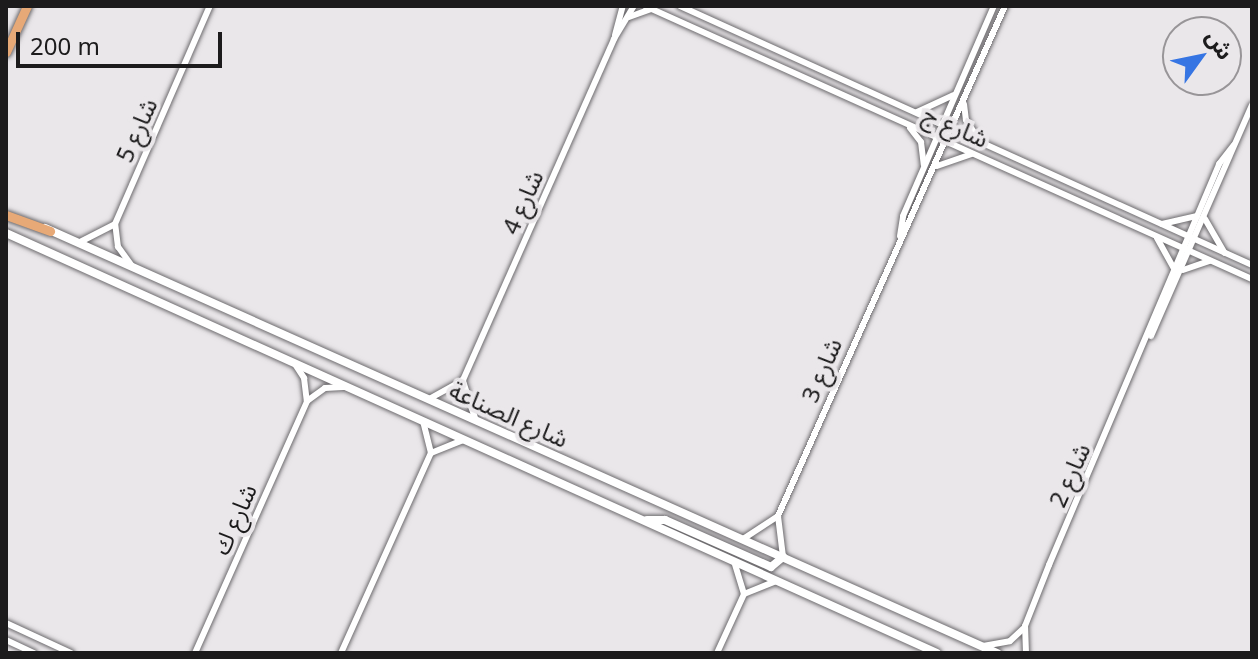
<!DOCTYPE html>
<html>
<head>
<meta charset="utf-8">
<style>
  body { margin:0 }
  #map { position:relative; width:1258px; height:659px; overflow:hidden; background:#eae7ea; font-family:"Noto Sans","Noto Sans Arabic",sans-serif }
  div>[style] { position:absolute }
  [style*='--x'] { left:calc(var(--x)*1px); top:calc(var(--y)*1px); width:calc(var(--w)*1px); rotate:calc(var(--a)*1deg) }
  .roads { filter:drop-shadow(0 0 2px #6d6b6e) drop-shadow(0 0 2px #6d6b6e) }
  .street>* { height:6px; margin:-3px; padding:0 3px; transform-origin:3px; border-radius:3px; background:#fff }
  .secondary>* { height:8px; margin:-4px; padding:0 4px; transform-origin:4px; border-radius:4px; background:#fff }
  .primary>* { height:9px; margin:-4.5px; padding:0 4.5px; transform-origin:4.5px; border-radius:4.5px; background:#e7a977 }
  span { translate:-50% -50%; white-space:nowrap; text-align:center; line-height:1.15; -webkit-text-stroke:8px #eae7ea; paint-order:stroke }
  .street-label { font-size:24px; color:#1c1b1c }
  .frame { position:absolute; inset:0; border:8px solid #1c1b1c; pointer-events:none }
  .north { position:absolute; left:1162px; top:16px; width:80px; height:80px; box-sizing:border-box; background:#eae7ea; border:2px solid #989598; border-radius:50%; rotate:57deg; font-size:22px; font-weight:700; line-height:32px; text-align:center; color:#1c1b1c }
  .north::after { content:''; display:block; margin:auto; width:28px; height:36px; background:#3675e3; clip-path:polygon(50% 0,100% 100%,50% 72%,0 100%) }
  .scale { position:absolute; left:16px; top:32px; width:206px; height:36px; box-sizing:border-box; border:4px solid #1c1b1c; border-top:0; padding-left:10px; font-size:24px; line-height:28px; white-space:nowrap; color:#1c1b1c; -webkit-text-stroke:6px #eae7ea; paint-order:stroke }
</style>
</head>
<body>
<div id="map">
  <div class="roads">
    <div class="street">
      <i style="--x:645;--y:6;--w:666;--a:24.22"></i>
      <i style="--x:680;--y:6;--w:628;--a:24.36"></i>
      <i style="--x:629;--y:17;--w:23;--a:-20"></i>
      <i style="--x:615;--y:35;--w:30;--a:-75"></i>
      <i style="--x:964;--y:104;--w:16;--a:83"></i>
      <i style="--x:966;--y:120;--w:24;--a:57"></i>
      <i style="--x:917;--y:112;--w:40;--a:-25"></i>
      <i style="--x:910;--y:128;--w:18;--a:52"></i>
      <i style="--x:921;--y:142;--w:23;--a:83"></i>
      <i style="--x:937;--y:166;--w:36;--a:-19"></i>
      <i style="--x:1205;--y:219;--w:39;--a:60"></i>
      <i style="--x:1162;--y:224;--w:36;--a:-13"></i>
      <i style="--x:900;--y:236;--w:20;--a:-81"></i>
      <i style="--x:903;--y:216;--w:229;--a:-66.6"></i>
      <i style="--x:1157;--y:238;--w:35;--a:61"></i>
      <i style="--x:80;--y:242;--w:39;--a:-27"></i>
      <i style="--x:132;--y:266;--w:24;--a:-126"></i>
      <i style="--x:118;--y:247;--w:23;--a:-97"></i>
      <i style="--x:115;--y:224;--w:238;--a:-66.5"></i>
      <i style="--x:1183;--y:270;--w:28;--a:-19"></i>
      <i style="--x:1151;--y:336;--w:252;--a:-66.4"></i>
      <i style="--x:295;--y:364;--w:17;--a:57"></i>
      <i style="--x:304;--y:378;--w:23;--a:83"></i>
      <i style="--x:429;--y:399;--w:39;--a:-29"></i>
      <i style="--x:475;--y:418;--w:40;--a:-108"></i>
      <i style="--x:463;--y:380;--w:373;--a:-66.1"></i>
      <i style="--x:614;--y:39;--w:39;--a:-59"></i>
      <i style="--x:431;--y:453;--w:35;--a:-22"></i>
      <i style="--x:778;--y:516;--w:41;--a:83"></i>
      <i style="--x:743;--y:539;--w:42;--a:-33.3"></i>
      <i style="--x:778;--y:516;--w:558;--a:-66.01"></i>
      <i style="--x:744;--y:594;--w:35;--a:-22"></i>
      <i style="--x:6;--y:623;--w:72;--a:24.8"></i>
      <i style="--x:6;--y:640;--w:31;--a:25"></i>
      <i style="--x:983;--y:646;--w:27;--a:-10"></i>
      <i style="--x:1010;--y:641;--w:18;--a:-43"></i>
      <i style="--x:195;--y:653;--w:276;--a:-66"></i>
      <i style="--x:307;--y:401;--w:22;--a:-36"></i>
      <i style="--x:325;--y:388;--w:18;--a:-3"></i>
      <i style="--x:341;--y:653;--w:219;--a:-65.8"></i>
      <i style="--x:431;--y:453;--w:32;--a:-104"></i>
      <i style="--x:717;--y:653;--w:65;--a:-65.4"></i>
      <i style="--x:744;--y:594;--w:34;--a:-107"></i>
      <i style="--x:1026;--y:653;--w:27;--a:-92"></i>
      <i style="--x:1025;--y:626;--w:66;--a:-68.5"></i>
      <i style="--x:1049;--y:565;--w:436;--a:-67"></i>
      <i style="--x:1219;--y:164;--w:24;--a:-52"></i>
    </div>
    <div class="secondary">
      <i style="--x:45;--y:228;--w:1043;--a:24.06"></i>
      <i style="--x:6;--y:233;--w:1021;--a:24.28"></i>
      <i style="--x:647;--y:520;--w:18;--a:0"></i>
      <i style="--x:665;--y:520;--w:116;--a:23.9"></i>
      <i style="--x:771;--y:567;--w:16;--a:-40"></i>
    </div>
    <div class="primary">
      <i style="--x:6;--y:52;--w:51;--a:-65.5"></i>
      <i style="--x:6;--y:215;--w:47;--a:20"></i>
    </div>
  </div>
  <div class="street-label">
    <span style="left:956px;top:126px;rotate:24deg">شارع ج</span>
    <span style="left:136px;top:130px;rotate:-66deg">شارع 5</span>
    <span style="left:522px;top:202px;rotate:-66deg">شارع 4</span>
    <span style="left:821px;top:370px;rotate:-67deg">شارع 3</span>
    <span style="left:509px;top:414px;rotate:24deg">شارع الصناعة</span>
    <span style="left:1069px;top:475px;rotate:-66deg">شارع 2</span>
    <span style="left:234px;top:519px;rotate:-66deg">شارع ك</span>
  </div>
  <div class="frame"></div>
  <div class="north">ش</div>
  <div class="scale">200 m</div>
</div>
</body>
</html>
